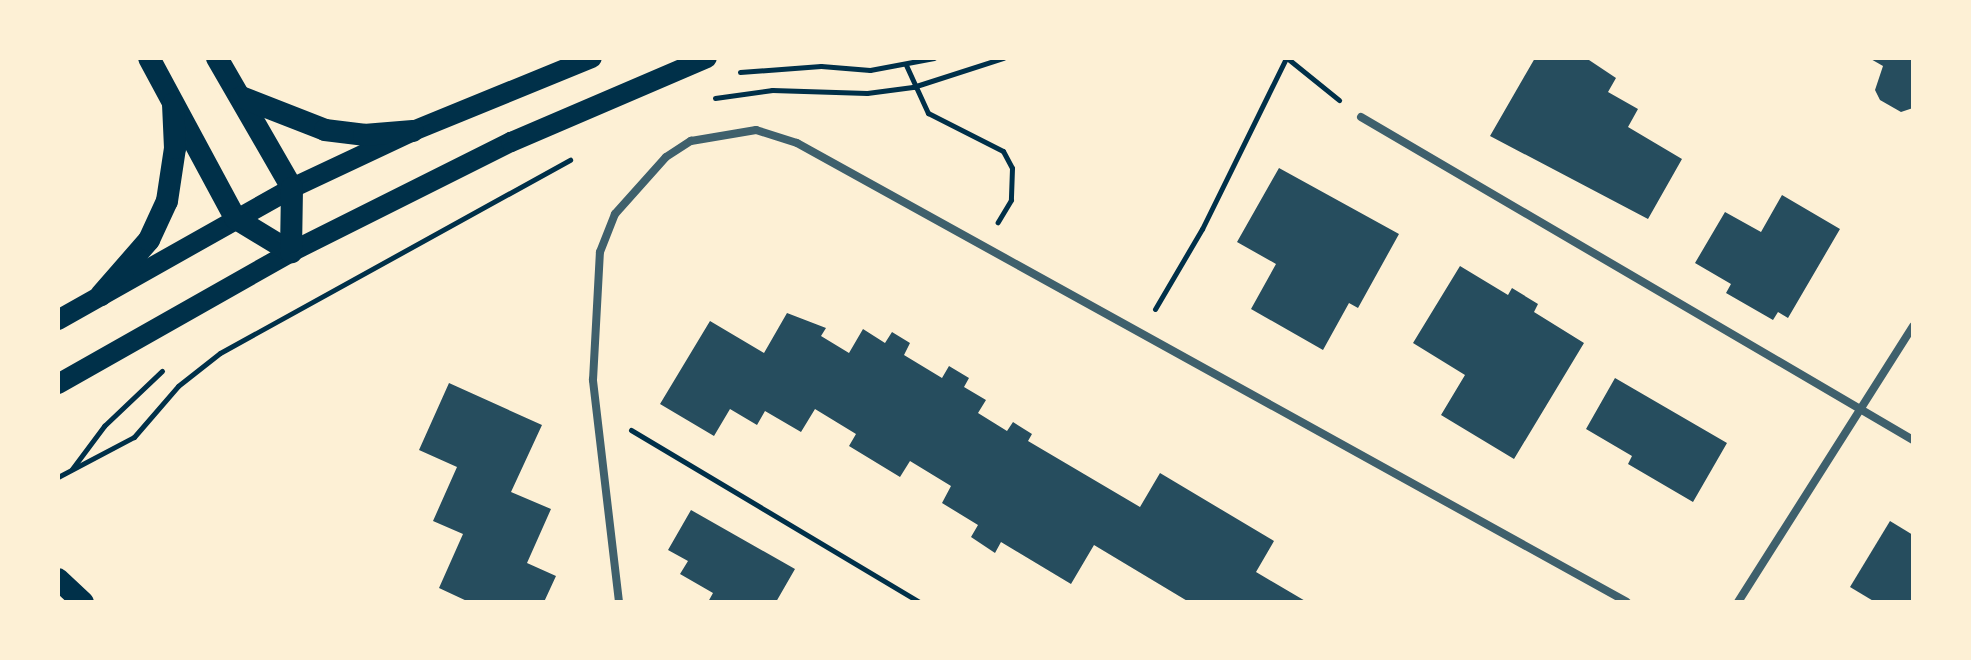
<!DOCTYPE html>
<html>
<head>
<meta charset="utf-8">
<style>
	body { margin:0 }
	#map { position:relative; width:1971px; height:660px; overflow:hidden; background:#fdf0d5; font-family:"Open Sans",sans-serif }
	div>[style] { position:absolute }
	.building>* { inset:0; background:#264d5e }
	.path>* { height:5px; margin:-2.5px; padding:0 2.5px; transform-origin:2.5px; border-radius:2.5px; background:#003049 }
	.minor>* { height:8px; margin:-4px; padding:0 4px; transform-origin:4px; border-radius:4px; background:#3f606c }
	.primary>* { height:20px; margin:-10px; padding:0 10px; transform-origin:10px; border-radius:10px; background:#003049 }
	.trunk>* { height:22px; margin:-11px; padding:0 11px; transform-origin:11px; border-radius:11px; background:#003049 }
	span { translate:-50% -50%; white-space:nowrap; text-align:center; line-height:1.15; -webkit-text-stroke:8px #fdf0d5; paint-order:stroke }
	.frame { position:absolute; inset:0; border:60px solid #fdf0d5; pointer-events:none }
</style>
</head>
<body>
<div id="map">
	<div class="building">
		<div style="clip-path:polygon(1535px 58px,1586px 58px,1616px 78px,1608px 92px,1638px 109px,1628px 127px,1682px 159px,1648px 219px,1490px 136px)"></div>
		<div style="clip-path:polygon(1869px 58px,1913px 58px,1913px 108px,1901px 112px,1880px 100px,1875px 90px,1883px 66px)"></div>
		<div style="clip-path:polygon(1279px 168px,1399px 234px,1358px 308px,1349px 303px,1323px 350px,1251px 309px,1276px 264px,1237px 242px)"></div>
		<div style="clip-path:polygon(1782px 195px,1840px 229px,1788px 318px,1778px 312px,1773px 320px,1726px 293px,1731px 284px,1695px 263px,1725px 212px,1761px 232px)"></div>
		<div style="clip-path:polygon(1460px 266px,1508px 295px,1512px 288px,1538px 304px,1534px 312px,1584px 343px,1514px 459px,1441px 415px,1465px 375px,1413px 343px)"></div>
		<div style="clip-path:polygon(787px 313px,826px 328px,821px 336px,849px 353px,863px 329px,885px 343px,892px 332px,910px 343px,904px 355px,942px 378px,949px 366px,969px 378px,964px 387px,986px 400px,978px 413px,1007px 431px,1013px 422px,1032px 434px,1028px 441px,1140px 507px,1160px 473px,1274px 541px,1256px 572px,1307px 602px,1189px 602px,1094px 545px,1071px 584px,1001px 542px,995px 553px,971px 537px,978px 525px,942px 503px,951px 486px,910px 461px,900px 477px,849px 446px,856px 434px,815px 409px,801px 432px,765px 411px,757px 425px,730px 409px,714px 436px,660px 404px,710px 321px,764px 353px)"></div>
		<div style="clip-path:polygon(1615px 378px,1727px 443px,1693px 502px,1628px 464px,1632px 456px,1586px 429px)"></div>
		<div style="clip-path:polygon(449px 383px,542px 425px,511px 492px,551px 509px,527px 563px,556px 576px,544px 602px,469px 602px,439px 588px,463px 534px,433px 521px,457px 467px,419px 450px)"></div>
		<div style="clip-path:polygon(691px 510px,795px 569px,776px 602px,708px 602px,713px 593px,680px 574px,688px 561px,668px 550px)"></div>
		<div style="clip-path:polygon(1890px 521px,1913px 535px,1913px 602px,1875px 602px,1850px 587px)"></div>
	</div>
	<div class="path">
		<div style="left:1287px;top:58px;width:67px;rotate:38.9deg"></div>
		<div style="left:906px;top:65px;width:53px;rotate:65.4deg"></div>
		<div style="left:928px;top:113px;width:84px;rotate:26.9deg"></div>
		<div style="left:1003px;top:151px;width:19px;rotate:62deg"></div>
		<div style="left:1012px;top:168px;width:32px;rotate:92deg"></div>
		<div style="left:1011px;top:200px;width:26px;rotate:121deg"></div>
		<div style="left:740px;top:72px;width:81px;rotate:-4.2deg"></div>
		<div style="left:821px;top:66px;width:49px;rotate:4.7deg"></div>
		<div style="left:870px;top:70px;width:65px;rotate:-10.6deg"></div>
		<div style="left:715px;top:98px;width:58px;rotate:-8deg"></div>
		<div style="left:772px;top:90px;width:95px;rotate:1.8deg"></div>
		<div style="left:867px;top:93px;width:46px;rotate:-7.4deg"></div>
		<div style="left:913px;top:87px;width:95px;rotate:-17.9deg"></div>
		<div style="left:1155px;top:309px;width:93px;rotate:-59.6deg"></div>
		<div style="left:1202px;top:229px;width:191px;rotate:-63.8deg"></div>
		<div style="left:631px;top:430px;width:335px;rotate:30.8deg"></div>
		<div style="left:72px;top:469px;width:54px;rotate:-53.3deg"></div>
		<div style="left:104px;top:426px;width:80px;rotate:-43.5deg"></div>
		<div style="left:58px;top:477px;width:86px;rotate:-27.8deg"></div>
		<div style="left:134px;top:437px;width:67px;rotate:-49.2deg"></div>
		<div style="left:178px;top:386px;width:53px;rotate:-38.2deg"></div>
		<div style="left:220px;top:353px;width:400px;rotate:-28.9deg"></div>
	</div>
	<div class="minor">
		<div style="left:1361px;top:117px;width:640px;rotate:30.33deg"></div>
		<div style="left:619px;top:602px;width:224px;rotate:-96.7deg"></div>
		<div style="left:593px;top:380px;width:128px;rotate:-86.9deg"></div>
		<div style="left:600px;top:252px;width:41px;rotate:-68.5deg"></div>
		<div style="left:615px;top:214px;width:76px;rotate:-48.2deg"></div>
		<div style="left:666px;top:157px;width:30px;rotate:-33deg"></div>
		<div style="left:691px;top:141px;width:66px;rotate:-9.6deg"></div>
		<div style="left:756px;top:130px;width:43px;rotate:17.6deg"></div>
		<div style="left:797px;top:143px;width:948px;rotate:28.94deg"></div>
		<div style="left:1738px;top:602px;width:327px;rotate:-57.6deg"></div>
	</div>
	<div class="primary">
		<div style="left:58px;top:320px;width:269px;rotate:-29.4deg"></div>
		<div style="left:292px;top:188px;width:134px;rotate:-25.2deg"></div>
		<div style="left:413px;top:131px;width:193px;rotate:-22.2deg"></div>
		<div style="left:58px;top:384px;width:268px;rotate:-29.5deg"></div>
		<div style="left:291px;top:252px;width:246px;rotate:-26.6deg"></div>
		<div style="left:511px;top:142px;width:213px;rotate:-23.2deg"></div>
	</div>
	<div class="trunk">
		<div style="left:149px;top:58px;width:182px;rotate:61.7deg"></div>
		<div style="left:235px;top:218px;width:66px;rotate:31.3deg"></div>
		<div style="left:217px;top:58px;width:150px;rotate:60deg"></div>
		<div style="left:292px;top:188px;width:64px;rotate:90.9deg"></div>
		<div style="left:241px;top:97px;width:90px;rotate:21.4deg"></div>
		<div style="left:325px;top:130px;width:39px;rotate:7deg"></div>
		<div style="left:364px;top:135px;width:49px;rotate:-4.7deg"></div>
		<div style="left:101px;top:295px;width:73px;rotate:-48.9deg"></div>
		<div style="left:149px;top:240px;width:43px;rotate:-65.2deg"></div>
		<div style="left:167px;top:201px;width:54px;rotate:-81.4deg"></div>
		<div style="left:175px;top:148px;width:44px;rotate:-92.6deg"></div>
		<div style="left:58px;top:579px;width:34px;rotate:43deg"></div>
	</div>
	<div class="frame"></div>
</div>
</body>
</html>
